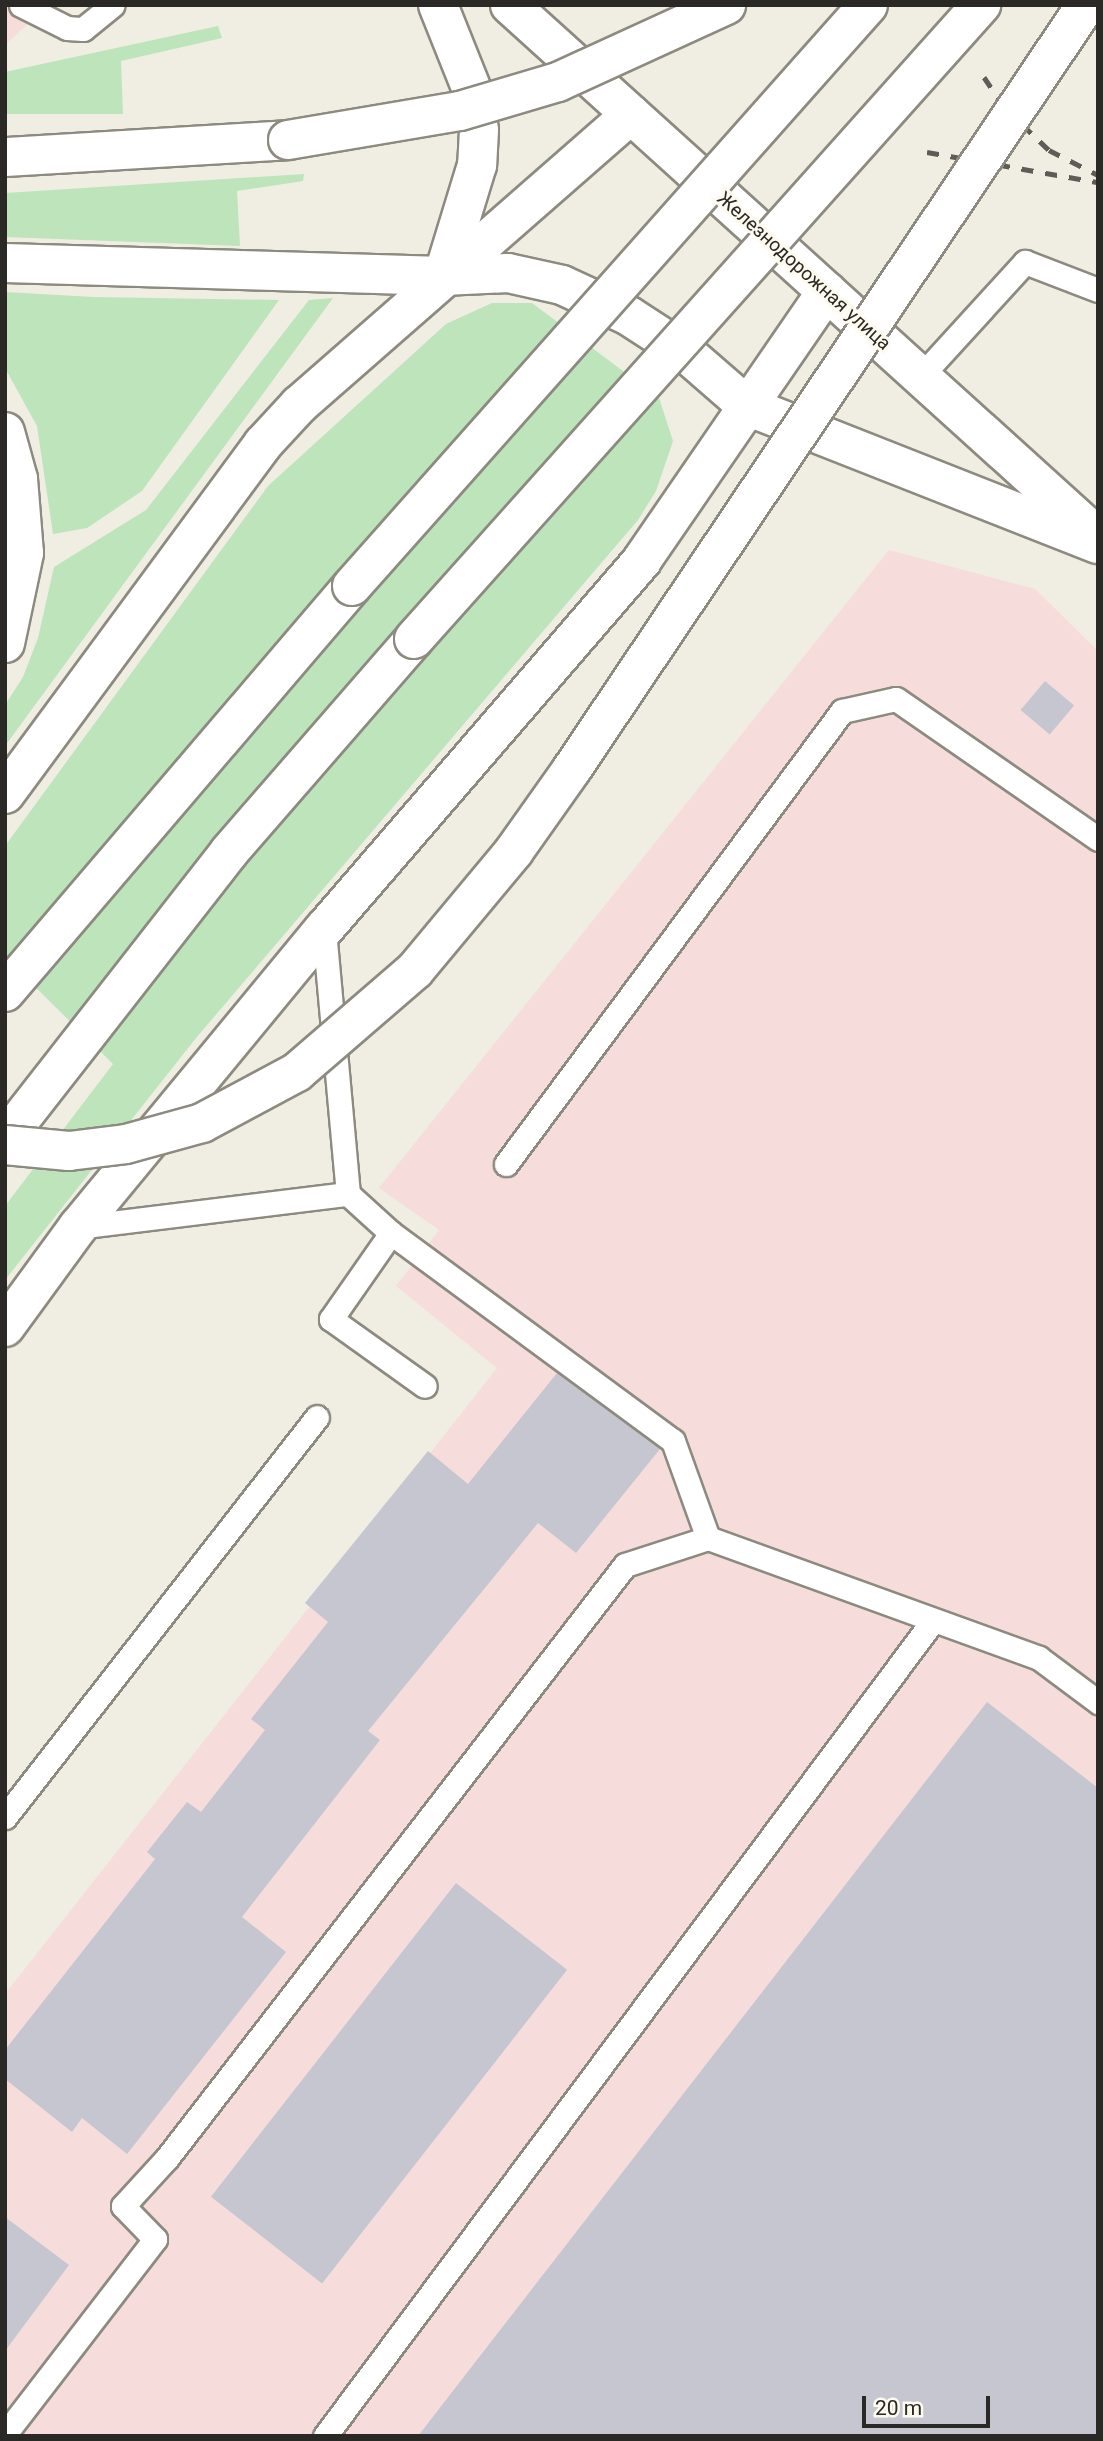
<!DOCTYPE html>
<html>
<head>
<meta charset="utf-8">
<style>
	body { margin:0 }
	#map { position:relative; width:1103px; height:2441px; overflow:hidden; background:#f0ede2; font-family:Roboto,sans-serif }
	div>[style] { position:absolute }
	.industrial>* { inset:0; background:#f6dcda }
	.green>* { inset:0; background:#bde4bb }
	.building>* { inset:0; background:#c6c6d0; transform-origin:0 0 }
	.roads { filter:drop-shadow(2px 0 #8d8a80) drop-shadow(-2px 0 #8d8a80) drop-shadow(0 2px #8d8a80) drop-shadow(0 -2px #8d8a80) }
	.service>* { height:23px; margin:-11.5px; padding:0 11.5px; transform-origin:11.5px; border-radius:11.5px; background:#fff }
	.secondary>* { height:38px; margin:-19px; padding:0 19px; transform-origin:19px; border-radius:19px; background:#fff }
	.primary>* { height:38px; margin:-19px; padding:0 19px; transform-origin:19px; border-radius:19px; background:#fff }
	.rail>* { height:5px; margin-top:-2.5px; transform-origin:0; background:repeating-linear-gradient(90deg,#5d5c56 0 12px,transparent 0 24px) }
	.bridges { filter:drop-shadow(2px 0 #8d8a80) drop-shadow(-2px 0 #8d8a80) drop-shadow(0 2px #8d8a80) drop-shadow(0 -2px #8d8a80) }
	.primary-bridge>* { height:38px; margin:-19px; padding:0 19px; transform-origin:19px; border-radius:19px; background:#fff }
	span { translate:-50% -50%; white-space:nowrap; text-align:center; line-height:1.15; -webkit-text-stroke:6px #fdfaef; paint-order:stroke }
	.street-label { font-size:19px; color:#2a2925 }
	.frame { position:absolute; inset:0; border:7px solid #2a2925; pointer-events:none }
	.scale { position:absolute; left:862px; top:2396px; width:128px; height:32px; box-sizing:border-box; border:4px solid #2a2925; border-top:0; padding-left:9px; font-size:21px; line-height:24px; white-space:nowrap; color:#2a2925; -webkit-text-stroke:5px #fdfaef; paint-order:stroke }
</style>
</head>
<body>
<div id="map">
	<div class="industrial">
		<div style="clip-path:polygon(5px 5px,48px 5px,5px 45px)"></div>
		<div style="clip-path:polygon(889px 550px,1035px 589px,1098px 651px,1098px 2436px,5px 2436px,5px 1994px,497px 1368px,396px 1286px,439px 1230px,379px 1188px)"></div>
	</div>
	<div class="green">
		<div style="clip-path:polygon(218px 26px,222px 38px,121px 61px,123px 114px,5px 114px,5px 72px)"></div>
		<div style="clip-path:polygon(304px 174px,303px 181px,237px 191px,240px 246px,5px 237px,5px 193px)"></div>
		<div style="clip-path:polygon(5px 292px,93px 297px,279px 300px,142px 491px,87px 528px,53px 534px,37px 426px,5px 368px)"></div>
		<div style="clip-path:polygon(333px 298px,5px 746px,5px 705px,23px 677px,38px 638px,54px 567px,146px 510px,309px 300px)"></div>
		<div style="clip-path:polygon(492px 303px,532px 303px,659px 398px,673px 441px,656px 491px,638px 520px,196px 1038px,5px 1280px,5px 1206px,113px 1064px,5px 957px,5px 846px,268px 486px,446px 324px)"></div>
	</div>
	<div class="building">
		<div style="left:1045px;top:681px;width:38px;height:38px;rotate:40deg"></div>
		<div style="clip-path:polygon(557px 1373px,660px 1449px,576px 1553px,538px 1523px,368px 1731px,380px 1740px,242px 1917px,286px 1952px,127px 2154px,82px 2118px,72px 2132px,5px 2079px,5px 2050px,155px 1859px,147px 1852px,187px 1802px,201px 1812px,265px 1730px,251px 1719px,328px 1622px,305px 1603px,428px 1451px,468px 1484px)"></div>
		<div style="clip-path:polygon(987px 1702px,1098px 1788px,1098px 2436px,418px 2436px)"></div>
		<div style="left:456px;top:1883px;width:141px;height:398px;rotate:38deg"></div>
		<div style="clip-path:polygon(5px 2217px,69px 2265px,5px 2351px)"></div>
	</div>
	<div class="roads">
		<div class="service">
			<div style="left:21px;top:5px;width:51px;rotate:26.6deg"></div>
			<div style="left:67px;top:28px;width:16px;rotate:4deg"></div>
			<div style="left:83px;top:29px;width:38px;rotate:-39deg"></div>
			<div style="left:920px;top:377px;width:156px;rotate:-47.6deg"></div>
			<div style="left:1025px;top:262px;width:78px;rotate:21deg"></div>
			<div style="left:506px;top:1164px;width:564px;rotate:-53.43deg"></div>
			<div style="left:842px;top:711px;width:55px;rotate:-12.5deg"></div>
			<div style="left:896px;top:699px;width:246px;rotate:34.7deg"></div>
			<div style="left:348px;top:1194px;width:58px;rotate:42.2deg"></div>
			<div style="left:391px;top:1233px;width:105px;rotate:124.9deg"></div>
			<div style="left:331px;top:1319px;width:115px;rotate:35.5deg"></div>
			<div style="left:78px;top:1227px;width:272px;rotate:-7deg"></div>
			<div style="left:348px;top:1194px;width:266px;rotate:-95.2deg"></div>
			<div style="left:391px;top:1233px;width:350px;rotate:36.4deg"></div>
			<div style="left:673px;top:1441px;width:103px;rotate:70.2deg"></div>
			<div style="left:5px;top:1817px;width:507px;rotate:-52.05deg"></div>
			<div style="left:5px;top:2434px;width:246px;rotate:-52.4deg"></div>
			<div style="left:155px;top:2239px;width:46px;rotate:-134.1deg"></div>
			<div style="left:123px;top:2206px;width:65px;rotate:-47.5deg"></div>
			<div style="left:167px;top:2158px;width:749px;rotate:-52.32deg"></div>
			<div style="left:625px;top:1565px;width:87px;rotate:-18deg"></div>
			<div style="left:708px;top:1538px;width:352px;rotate:19.9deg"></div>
			<div style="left:1039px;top:1658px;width:74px;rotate:36.7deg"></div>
			<div style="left:325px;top:2436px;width:1015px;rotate:-53.29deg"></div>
		</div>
		<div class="secondary">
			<div style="left:510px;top:5px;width:793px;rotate:42.14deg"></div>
		</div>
		<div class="primary">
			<div style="left:438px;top:5px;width:97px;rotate:68.2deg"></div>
			<div style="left:474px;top:95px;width:35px;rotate:82deg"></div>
			<div style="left:479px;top:130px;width:35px;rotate:93deg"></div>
			<div style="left:477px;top:165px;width:116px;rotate:107deg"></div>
			<div style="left:5px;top:157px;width:284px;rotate:-3.4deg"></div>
			<div style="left:5px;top:263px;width:438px;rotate:1.7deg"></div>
			<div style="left:443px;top:276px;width:65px;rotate:-2.6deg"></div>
			<div style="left:508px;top:273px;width:55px;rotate:12.5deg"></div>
			<div style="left:562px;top:285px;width:74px;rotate:24.8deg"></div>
			<div style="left:629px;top:316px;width:68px;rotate:33deg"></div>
			<div style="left:686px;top:353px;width:81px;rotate:41deg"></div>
			<div style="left:747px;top:406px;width:377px;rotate:21.5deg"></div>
			<div style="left:5px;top:432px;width:49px;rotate:74.5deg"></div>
			<div style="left:18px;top:479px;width:74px;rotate:85.4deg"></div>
			<div style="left:24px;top:553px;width:92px;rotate:101.9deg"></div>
			<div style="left:5px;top:794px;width:435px;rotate:-53.6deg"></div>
			<div style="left:263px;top:444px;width:53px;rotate:-47.3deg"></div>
			<div style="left:299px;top:405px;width:441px;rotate:-41.2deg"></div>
			<div style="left:5px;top:992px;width:534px;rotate:-49.48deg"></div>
			<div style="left:5px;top:1139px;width:364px;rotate:-52deg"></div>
			<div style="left:229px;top:852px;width:282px;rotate:-49deg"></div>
			<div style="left:5px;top:1327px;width:124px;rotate:-53.9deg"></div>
			<div style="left:78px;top:1227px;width:386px;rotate:-50.5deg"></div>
			<div style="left:324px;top:929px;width:487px;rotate:-49.2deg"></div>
			<div style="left:642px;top:560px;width:326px;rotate:-55.5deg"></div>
		</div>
	</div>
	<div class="rail">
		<div style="left:984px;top:77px;width:37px;rotate:56deg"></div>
		<div style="left:1005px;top:108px;width:61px;rotate:43.7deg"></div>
		<div style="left:1049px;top:150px;width:55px;rotate:27deg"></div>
		<div style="left:927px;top:152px;width:174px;rotate:10deg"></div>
	</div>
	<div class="bridges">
		<div class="primary-bridge">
			<div style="left:288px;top:140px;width:174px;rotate:-9.6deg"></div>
			<div style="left:460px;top:111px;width:102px;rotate:-16.5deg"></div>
			<div style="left:558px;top:82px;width:185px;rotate:-24.6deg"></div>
			<div style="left:352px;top:586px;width:777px;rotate:-48.39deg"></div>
			<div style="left:414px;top:639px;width:851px;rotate:-48.19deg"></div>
			<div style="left:5px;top:1145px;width:64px;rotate:5.4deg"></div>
			<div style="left:69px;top:1151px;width:57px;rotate:-7deg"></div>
			<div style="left:126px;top:1144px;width:79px;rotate:-15.4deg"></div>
			<div style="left:202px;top:1123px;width:108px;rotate:-28.2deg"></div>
			<div style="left:297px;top:1072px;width:156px;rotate:-40.8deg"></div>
			<div style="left:415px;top:970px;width:155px;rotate:-50.2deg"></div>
			<div style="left:514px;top:851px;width:100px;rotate:-54.7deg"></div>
			<div style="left:572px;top:769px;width:921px;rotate:-56.07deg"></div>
		</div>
	</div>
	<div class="street-label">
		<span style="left:804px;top:271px;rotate:42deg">Железнодорожная улица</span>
	</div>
	<div class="frame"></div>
	<div class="scale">20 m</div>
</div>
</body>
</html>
